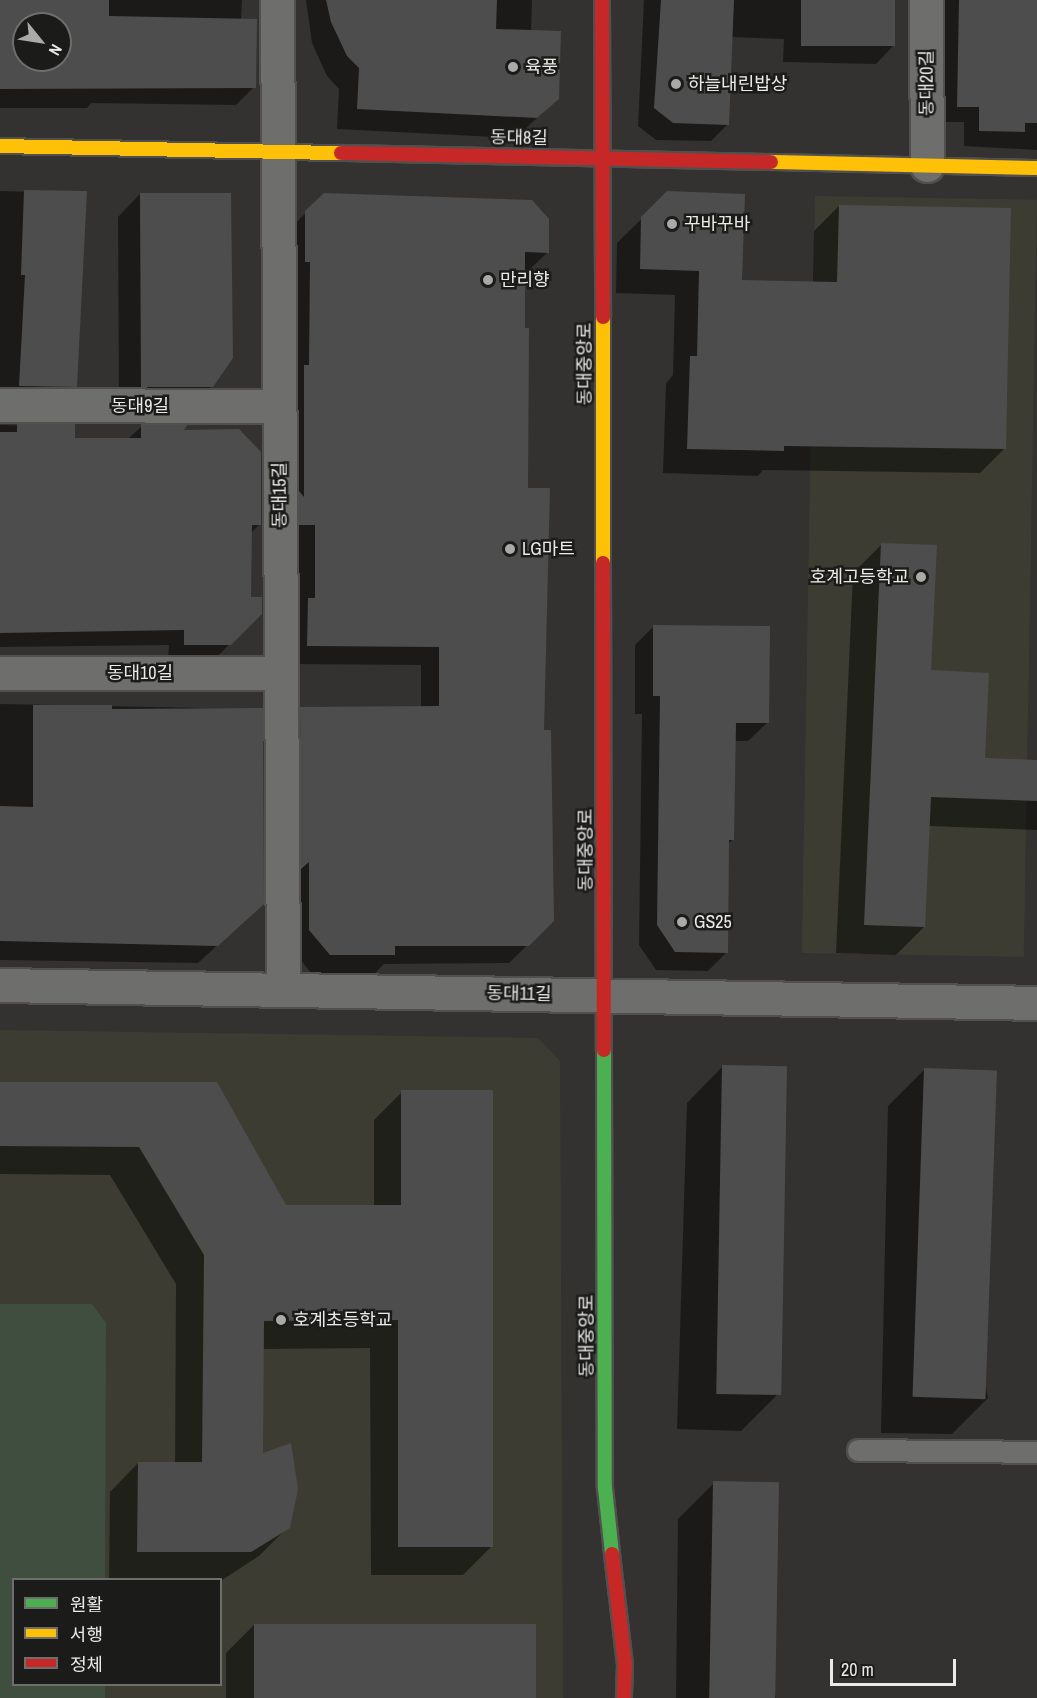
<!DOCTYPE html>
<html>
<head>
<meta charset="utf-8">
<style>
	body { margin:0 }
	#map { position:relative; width:1037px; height:1698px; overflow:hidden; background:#333230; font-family:"Archivo Narrow","Noto Sans KR",sans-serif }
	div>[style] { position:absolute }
	.built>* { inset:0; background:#3d3c33; transform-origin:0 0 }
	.green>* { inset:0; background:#404e3f }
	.shadow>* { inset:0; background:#0007 }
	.building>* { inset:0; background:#4e4d4d; transform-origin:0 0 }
	.roads { filter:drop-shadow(2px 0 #51504e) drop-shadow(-2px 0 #51504e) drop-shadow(0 2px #51504e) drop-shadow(0 -2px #51504e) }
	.lane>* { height:21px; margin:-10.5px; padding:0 10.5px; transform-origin:10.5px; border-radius:10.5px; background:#6e6e6c }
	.street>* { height:33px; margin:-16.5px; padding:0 16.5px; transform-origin:16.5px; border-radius:16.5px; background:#6e6e6c }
	.fast>* { height:14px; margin:-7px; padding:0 7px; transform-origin:7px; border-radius:7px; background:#4caf50 }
	.slow>* { height:14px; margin:-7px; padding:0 7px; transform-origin:7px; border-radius:7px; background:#ffc107 }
	.jam>* { height:14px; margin:-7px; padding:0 7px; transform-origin:7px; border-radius:7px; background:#c62828 }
	.dots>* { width:16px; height:16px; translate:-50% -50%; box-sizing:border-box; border:3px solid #1b1b19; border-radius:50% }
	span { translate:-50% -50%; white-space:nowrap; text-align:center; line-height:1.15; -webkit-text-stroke:5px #1b1b19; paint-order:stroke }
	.poi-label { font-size:18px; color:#ebeae8 }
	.left { translate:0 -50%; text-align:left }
	.right { translate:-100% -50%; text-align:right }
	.street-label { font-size:18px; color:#ebeae8 }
	.legend { position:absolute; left:12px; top:1578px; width:210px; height:108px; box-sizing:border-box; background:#1b1b19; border:2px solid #6e6e6c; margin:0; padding:8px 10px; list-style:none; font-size:18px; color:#ebeae8 }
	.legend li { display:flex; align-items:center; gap:12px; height:30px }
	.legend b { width:30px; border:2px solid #6e6e6c }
	.north { position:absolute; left:12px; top:12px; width:60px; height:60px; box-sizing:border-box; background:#1b1b19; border:2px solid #6e6e6c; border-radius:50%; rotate:120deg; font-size:16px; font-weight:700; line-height:24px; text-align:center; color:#ebeae8 }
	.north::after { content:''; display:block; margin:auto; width:21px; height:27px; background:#abaaa8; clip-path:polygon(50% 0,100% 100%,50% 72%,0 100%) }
	.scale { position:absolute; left:830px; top:1659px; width:126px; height:27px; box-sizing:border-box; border:3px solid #ebeae8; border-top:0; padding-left:8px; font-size:18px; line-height:21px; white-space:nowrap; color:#ebeae8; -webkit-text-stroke:4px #1b1b19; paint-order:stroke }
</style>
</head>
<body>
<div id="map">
	<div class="built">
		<div style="left:815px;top:196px;width:222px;height:757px;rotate:1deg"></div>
		<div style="clip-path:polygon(evenodd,0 1030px,538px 1038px,560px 1061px,563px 1698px,0 1698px,0 1030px,14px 1580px,220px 1580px,220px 1684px,14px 1684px,14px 1580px)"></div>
	</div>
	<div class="green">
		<div style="clip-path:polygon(0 1304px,92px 1304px,106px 1323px,105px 1579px,14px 1580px,14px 1684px,105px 1685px,105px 1698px,0 1698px)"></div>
	</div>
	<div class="shadow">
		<div style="clip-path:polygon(evenodd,0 0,242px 0,241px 20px,254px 87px,236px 105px,91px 103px,87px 108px,0 108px,0 0,24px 24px,60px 24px,60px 60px,24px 60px,24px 24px)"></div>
		<div style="clip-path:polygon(306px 0,532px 0,531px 31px,558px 99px,515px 138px,337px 129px,339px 89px,327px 76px,312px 43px)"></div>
		<div style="clip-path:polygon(644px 0,893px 0,893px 46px,876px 64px,783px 62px,784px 39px,731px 37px,728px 124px,711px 141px,656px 140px,638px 126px)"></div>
		<div style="clip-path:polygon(943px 0,1037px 0,1037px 150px,964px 146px,964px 122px,942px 122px)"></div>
		<div style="clip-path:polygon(0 191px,86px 193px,76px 386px,56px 406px,0 406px)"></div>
		<div style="clip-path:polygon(668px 193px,740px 281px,813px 283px,814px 231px,839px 206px,1004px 449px,980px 473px,763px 470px,758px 476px,663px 473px,666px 383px,673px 375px,675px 295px,616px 293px,617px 243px)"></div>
		<div style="clip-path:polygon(140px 194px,212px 386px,189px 409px,119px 409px,118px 217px)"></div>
		<div style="clip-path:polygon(324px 194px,548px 252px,529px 270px,524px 270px,526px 490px,553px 920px,509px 963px,384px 964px,375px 973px,311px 973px,291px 948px,282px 727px,301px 709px,421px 708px,421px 665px,290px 664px,290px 618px,298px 610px,298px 543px,281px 543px,288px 231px)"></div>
		<div style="clip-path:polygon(0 425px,74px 426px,73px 440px,128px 439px,142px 426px,181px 432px,260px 524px,251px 533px,249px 598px,260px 613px,214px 660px,168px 660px,169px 645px,0 647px)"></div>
		<div style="clip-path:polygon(881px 545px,930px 672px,983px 759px,1037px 761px,1037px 830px,928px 826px,924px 927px,896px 955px,836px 953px,853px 573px)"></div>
		<div style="clip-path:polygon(654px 626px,767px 723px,748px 741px,734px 741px,733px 839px,727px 845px,727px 952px,708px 971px,656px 970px,639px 945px,642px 714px,635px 714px,635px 645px)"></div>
		<div style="clip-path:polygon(0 704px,261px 709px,244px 921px,198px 963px,0 960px)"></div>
		<div style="clip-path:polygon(723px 1066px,777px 1395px,741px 1431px,677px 1429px,687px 1103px)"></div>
		<div style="clip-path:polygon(924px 1070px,988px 1398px,952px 1434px,881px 1433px,888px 1106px)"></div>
		<div style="clip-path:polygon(0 1083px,285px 1206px,374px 1206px,374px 1120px,402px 1092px,491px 1547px,463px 1575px,371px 1575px,370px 1348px,262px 1349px,262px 1455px,288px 1527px,259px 1556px,222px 1580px,109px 1580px,110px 1492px,138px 1463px,175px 1464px,176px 1284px,110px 1175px,0 1174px)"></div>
		<div style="clip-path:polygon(714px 1483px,776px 1698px,676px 1698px,678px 1519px)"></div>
		<div style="clip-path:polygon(254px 1625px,534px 1698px,226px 1698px,226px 1653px)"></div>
	</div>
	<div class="building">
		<div style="clip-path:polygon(evenodd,0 0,109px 0,109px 16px,257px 19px,256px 88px,0 89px,0 0,24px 24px,60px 24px,60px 60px,24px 60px,24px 24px)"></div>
		<div style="clip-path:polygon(326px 0,497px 0,496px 29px,561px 31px,559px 99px,537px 118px,357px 109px,359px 68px,347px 56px,331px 22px)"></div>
		<div style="clip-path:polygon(661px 0,734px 0,729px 125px,673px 123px,654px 108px)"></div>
		<div style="left:801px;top:0;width:94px;height:46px"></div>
		<div style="clip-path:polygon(959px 0,1037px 0,1037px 123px,1025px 123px,1025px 132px,979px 131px,979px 107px,957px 107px)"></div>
		<div style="clip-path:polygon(24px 190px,87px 191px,77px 387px,19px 386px,25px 275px,21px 275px)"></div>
		<div style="clip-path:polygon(667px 191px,745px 194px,742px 280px,837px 282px,839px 205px,1011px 208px,1006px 449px,784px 446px,784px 451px,687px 449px,690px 356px,697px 356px,699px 271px,640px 269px,641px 217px)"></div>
		<div style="clip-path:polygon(140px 193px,231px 193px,233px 358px,213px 387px,141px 387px)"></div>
		<div style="clip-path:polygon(324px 193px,532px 200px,549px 219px,549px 253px,525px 252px,525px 328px,529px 328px,528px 488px,550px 488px,544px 730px,551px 730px,554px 921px,529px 946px,395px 946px,395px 955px,330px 955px,309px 930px,309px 862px,301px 869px,300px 707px,439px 706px,439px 647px,307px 646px,308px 598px,315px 598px,315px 525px,299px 525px,299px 491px,304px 497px,304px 365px,309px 365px,310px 262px,305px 262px,305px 211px)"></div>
		<div style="clip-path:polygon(17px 424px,75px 424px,75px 438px,141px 438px,141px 424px,188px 424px,184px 430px,239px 429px,261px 452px,261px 525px,252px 525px,251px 597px,262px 597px,262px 614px,231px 645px,184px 645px,184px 630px,0 633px,0 432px,17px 432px)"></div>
		<div style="clip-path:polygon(881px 543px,937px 545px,931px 670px,989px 673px,985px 758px,1037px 760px,1037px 801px,931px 797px,925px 927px,864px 925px)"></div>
		<div style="clip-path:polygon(653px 625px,770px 626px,769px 723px,736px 723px,734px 840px,729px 840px,728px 953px,675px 952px,657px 925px,660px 696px,653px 696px)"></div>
		<div style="clip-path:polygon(33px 705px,112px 705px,112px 709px,263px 708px,264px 904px,218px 946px,0 941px,0 806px,33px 807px)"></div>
		<div style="left:722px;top:1065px;width:65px;height:329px;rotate:1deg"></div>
		<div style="left:924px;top:1068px;width:73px;height:329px;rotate:2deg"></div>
		<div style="clip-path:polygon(0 1082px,217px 1082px,286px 1205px,401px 1205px,401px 1090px,493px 1090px,493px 1547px,398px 1547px,398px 1320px,264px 1321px,263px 1453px,291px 1443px,298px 1489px,290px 1528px,251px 1552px,137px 1552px,138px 1462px,202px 1462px,204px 1255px,139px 1147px,0 1146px)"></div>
		<div style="left:713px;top:1481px;width:66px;height:217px;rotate:1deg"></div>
		<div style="left:254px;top:1624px;width:282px;height:74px"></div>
	</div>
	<div class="roads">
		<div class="lane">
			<div style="left:858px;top:1450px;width:179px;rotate:0.6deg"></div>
		</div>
		<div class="street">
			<div style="left:277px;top:0;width:990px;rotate:89.65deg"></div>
			<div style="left:926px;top:0;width:165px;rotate:89.7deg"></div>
			<div style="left:0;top:405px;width:279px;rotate:0.2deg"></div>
			<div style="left:0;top:673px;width:281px"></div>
			<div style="left:0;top:985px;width:1037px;rotate:0.99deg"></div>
		</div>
		<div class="fast">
			<div style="left:604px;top:1050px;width:438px;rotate:89.9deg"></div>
			<div style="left:605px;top:1488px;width:66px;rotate:83.9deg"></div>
		</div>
		<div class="slow">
			<div style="left:0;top:146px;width:341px;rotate:1.2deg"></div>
			<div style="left:771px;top:162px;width:266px;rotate:1.3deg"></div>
			<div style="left:603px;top:317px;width:246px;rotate:90deg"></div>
		</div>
		<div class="jam">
			<div style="left:602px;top:0;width:317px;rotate:89.8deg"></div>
			<div style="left:341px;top:153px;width:430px;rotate:1.2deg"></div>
			<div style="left:603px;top:563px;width:487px;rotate:89.9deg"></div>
			<div style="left:612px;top:1554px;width:112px;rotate:83.3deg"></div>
			<div style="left:625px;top:1665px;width:33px;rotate:92deg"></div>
		</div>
	</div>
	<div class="dots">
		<div style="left:513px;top:67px;background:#abaaa8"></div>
		<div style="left:676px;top:84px;background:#abaaa8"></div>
		<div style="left:672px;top:224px;background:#abaaa8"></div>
		<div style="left:488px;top:280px;background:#abaaa8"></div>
		<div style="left:510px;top:549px;background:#abaaa8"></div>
		<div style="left:921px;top:577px;background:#abaaa8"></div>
		<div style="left:682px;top:922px;background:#abaaa8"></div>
		<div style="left:281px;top:1320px;background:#abaaa8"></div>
	</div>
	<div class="poi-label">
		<span class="left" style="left:525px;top:67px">육풍</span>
		<span class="left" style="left:688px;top:84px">하늘내린밥상</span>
		<span class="left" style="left:684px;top:224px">꾸바꾸바</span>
		<span class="left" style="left:500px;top:280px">만리향</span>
		<span class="left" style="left:522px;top:549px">LG마트</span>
		<span class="right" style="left:909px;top:577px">호계고등학교</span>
		<span class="left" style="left:694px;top:922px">GS25</span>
		<span class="left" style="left:293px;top:1320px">호계초등학교</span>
	</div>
	<div class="street-label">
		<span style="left:927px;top:83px;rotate:-90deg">동대20길</span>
		<span style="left:519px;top:138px;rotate:1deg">동대8길</span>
		<span style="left:585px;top:364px;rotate:-90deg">동대중앙로</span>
		<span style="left:140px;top:406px">동대9길</span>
		<span style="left:280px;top:495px;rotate:-90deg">동대15길</span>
		<span style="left:140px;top:673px">동대10길</span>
		<span style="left:586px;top:850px;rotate:-90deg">동대중앙로</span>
		<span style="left:519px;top:994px;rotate:1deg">동대11길</span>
		<span style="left:587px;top:1336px;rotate:-90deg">동대중앙로</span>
	</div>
	<ul class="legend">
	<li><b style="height:8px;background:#4caf50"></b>원활</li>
	<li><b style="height:8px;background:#ffc107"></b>서행</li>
	<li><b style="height:8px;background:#c62828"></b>정체</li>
	</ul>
	<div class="north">N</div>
	<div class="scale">20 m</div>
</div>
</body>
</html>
